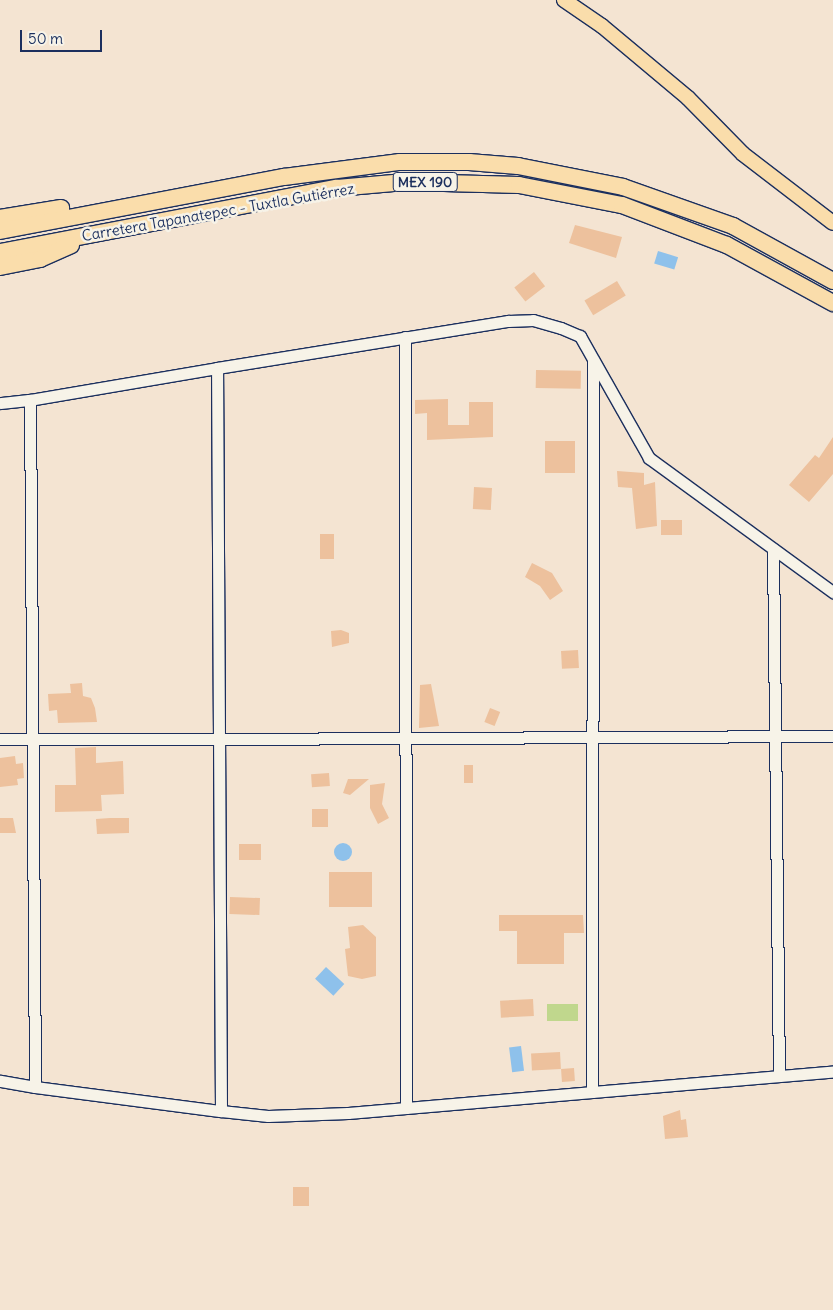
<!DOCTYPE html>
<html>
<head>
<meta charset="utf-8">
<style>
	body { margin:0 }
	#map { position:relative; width:833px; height:1310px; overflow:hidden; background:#f4e4d2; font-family:Delius,sans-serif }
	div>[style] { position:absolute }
	.green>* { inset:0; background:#c0d78d; transform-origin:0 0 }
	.water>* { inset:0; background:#8ec1eb; transform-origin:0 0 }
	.round { border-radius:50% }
	.building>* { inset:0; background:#edc19d; transform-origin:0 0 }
	.roads { filter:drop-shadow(1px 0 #1b2f5e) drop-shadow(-1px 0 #1b2f5e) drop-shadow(0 1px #1b2f5e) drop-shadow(0 -1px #1b2f5e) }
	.minor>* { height:11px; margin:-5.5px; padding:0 5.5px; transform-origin:5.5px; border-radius:5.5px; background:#f7f3e8 }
	.major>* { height:14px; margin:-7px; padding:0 7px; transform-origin:7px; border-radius:7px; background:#faddab }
	.highway>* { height:16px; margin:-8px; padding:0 8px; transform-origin:8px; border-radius:8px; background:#faddab }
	span { translate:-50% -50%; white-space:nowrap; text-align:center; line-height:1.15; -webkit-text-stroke:5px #f7f3e8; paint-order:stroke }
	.shield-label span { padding:1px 4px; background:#f7f3e8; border:1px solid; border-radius:4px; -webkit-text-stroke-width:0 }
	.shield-label { font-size:14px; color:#1b2f5e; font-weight:700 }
	.street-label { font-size:15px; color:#1b2f5e }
	.scale { position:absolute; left:20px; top:30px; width:82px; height:22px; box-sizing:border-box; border:2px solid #1b2f5e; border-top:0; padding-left:6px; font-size:15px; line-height:18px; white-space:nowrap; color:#1b2f5e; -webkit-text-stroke:4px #f7f3e8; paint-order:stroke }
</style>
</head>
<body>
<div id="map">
	<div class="green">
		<div style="left:578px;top:1004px;width:17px;height:31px;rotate:90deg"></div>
	</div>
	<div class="water">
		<div style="left:658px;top:251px;width:21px;height:13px;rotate:17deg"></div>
		<div class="round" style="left:334px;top:843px;width:18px;height:18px"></div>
		<div style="left:326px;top:967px;width:25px;height:16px;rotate:43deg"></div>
		<div style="left:521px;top:1046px;width:25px;height:12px;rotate:83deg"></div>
	</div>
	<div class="building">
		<div style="clip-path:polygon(575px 225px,622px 237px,616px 258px,569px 243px)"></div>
		<div style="left:534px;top:272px;width:18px;height:25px;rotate:52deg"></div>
		<div style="left:617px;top:281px;width:17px;height:38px;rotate:59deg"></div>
		<div style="left:536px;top:370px;width:45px;height:18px;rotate:1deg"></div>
		<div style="clip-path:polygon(448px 399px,448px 425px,469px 425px,469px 402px,493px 402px,493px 437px,427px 440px,427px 413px,415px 414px,415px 400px)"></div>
		<div style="clip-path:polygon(833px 437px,833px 474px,809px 502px,789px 485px,815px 455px,819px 458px)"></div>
		<div style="left:545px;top:441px;width:30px;height:32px"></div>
		<div style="clip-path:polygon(617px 471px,644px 473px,644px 485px,655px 482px,657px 526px,636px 529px,632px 488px,618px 487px)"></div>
		<div style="left:474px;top:487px;width:18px;height:22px;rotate:3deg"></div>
		<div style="left:661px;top:520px;width:21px;height:15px"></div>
		<div style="left:320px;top:534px;width:14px;height:25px"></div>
		<div style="clip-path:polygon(532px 563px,552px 573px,563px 591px,550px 600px,540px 586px,525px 577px)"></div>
		<div style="clip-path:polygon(341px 630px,349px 633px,349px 643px,332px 647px,331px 631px)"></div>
		<div style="left:578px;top:650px;width:18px;height:17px;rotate:87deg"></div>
		<div style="clip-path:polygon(82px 683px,83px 696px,91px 698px,95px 708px,97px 722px,58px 723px,57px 710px,49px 711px,48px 694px,71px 693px,70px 684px)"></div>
		<div style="clip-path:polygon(431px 684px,439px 726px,419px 728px,420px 685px)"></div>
		<div style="left:490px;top:708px;width:11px;height:15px;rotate:22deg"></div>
		<div style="clip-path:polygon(96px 747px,96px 763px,123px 761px,124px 794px,101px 795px,102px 811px,55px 812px,55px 785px,76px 785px,75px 748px)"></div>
		<div style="clip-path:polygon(15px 756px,16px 764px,23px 763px,24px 778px,17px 779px,18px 785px,0 787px,0 758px)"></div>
		<div style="left:464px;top:765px;width:9px;height:18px"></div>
		<div style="left:329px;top:773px;width:13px;height:18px;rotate:86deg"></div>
		<div style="clip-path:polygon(348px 779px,369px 779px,350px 795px,343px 793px)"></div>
		<div style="clip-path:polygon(385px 783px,382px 804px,389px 818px,378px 824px,370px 808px,370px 785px)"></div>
		<div style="left:328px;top:809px;width:18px;height:16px;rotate:90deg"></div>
		<div style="clip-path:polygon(0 818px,13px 818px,16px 833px,0 833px)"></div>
		<div style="clip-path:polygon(110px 818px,129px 818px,129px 833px,97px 834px,96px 819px)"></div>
		<div style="left:239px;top:844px;width:22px;height:16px"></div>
		<div style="left:372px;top:872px;width:35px;height:43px;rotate:90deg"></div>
		<div style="left:230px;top:897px;width:30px;height:17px;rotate:2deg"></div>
		<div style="clip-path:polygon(499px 915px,583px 915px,584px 933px,564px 933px,564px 964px,517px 964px,517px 931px,499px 931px)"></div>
		<div style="clip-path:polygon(363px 925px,376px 937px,376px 976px,362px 979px,348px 976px,345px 949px,350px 948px,348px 927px)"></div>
		<div style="left:533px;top:999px;width:17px;height:33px;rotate:87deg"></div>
		<div style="left:560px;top:1052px;width:17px;height:29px;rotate:87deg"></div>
		<div style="left:574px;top:1068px;width:13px;height:13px;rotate:86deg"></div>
		<div style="clip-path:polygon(680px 1110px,681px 1120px,686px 1119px,688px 1137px,665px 1139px,663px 1116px)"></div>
		<div style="left:293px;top:1187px;width:16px;height:19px"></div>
	</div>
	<div class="roads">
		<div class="minor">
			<div style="left:405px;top:337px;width:771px;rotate:89.93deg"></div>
			<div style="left:217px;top:368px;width:295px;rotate:-9.2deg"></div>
			<div style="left:508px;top:321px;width:25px;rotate:-2deg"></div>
			<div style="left:533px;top:320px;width:29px;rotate:16deg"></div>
			<div style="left:561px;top:328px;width:21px;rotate:23deg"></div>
			<div style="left:580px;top:336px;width:140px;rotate:60.5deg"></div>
			<div style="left:649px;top:458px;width:228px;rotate:36.1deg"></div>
			<div style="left:0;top:403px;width:30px;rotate:-6deg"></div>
			<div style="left:30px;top:400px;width:687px;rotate:89.58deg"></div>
			<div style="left:35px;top:1087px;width:36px;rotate:-170deg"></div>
			<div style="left:773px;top:549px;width:527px;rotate:89.35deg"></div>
			<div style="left:0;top:739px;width:219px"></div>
			<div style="left:219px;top:739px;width:371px;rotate:-90.3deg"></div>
			<div style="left:217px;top:368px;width:190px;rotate:170.3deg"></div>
			<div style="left:35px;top:1087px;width:188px;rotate:7.4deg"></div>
			<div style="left:221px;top:1111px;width:372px;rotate:-90.3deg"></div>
			<div style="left:219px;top:739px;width:614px;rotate:-0.28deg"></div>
			<div style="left:592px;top:1092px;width:731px;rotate:-89.92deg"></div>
			<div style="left:221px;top:1111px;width:47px;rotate:6.1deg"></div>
			<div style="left:268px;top:1116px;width:80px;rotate:-2.1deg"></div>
			<div style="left:348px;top:1113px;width:487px;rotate:-4.9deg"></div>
		</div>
		<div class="major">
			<div style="left:564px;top:0;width:46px;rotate:34.4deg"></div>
			<div style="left:602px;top:26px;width:112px;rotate:39.9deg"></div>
			<div style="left:688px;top:98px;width:78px;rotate:45.5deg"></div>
			<div style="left:743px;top:154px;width:113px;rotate:37.5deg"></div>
		</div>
		<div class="highway">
			<div style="left:0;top:218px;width:62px;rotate:-9.3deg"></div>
			<div style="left:0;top:231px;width:289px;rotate:-10.8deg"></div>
			<div style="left:284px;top:177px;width:117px;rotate:-7.4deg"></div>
			<div style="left:400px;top:162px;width:69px"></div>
			<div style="left:469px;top:162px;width:49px;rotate:4.7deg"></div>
			<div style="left:518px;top:166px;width:107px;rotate:11.3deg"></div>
			<div style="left:623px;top:187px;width:117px;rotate:19.5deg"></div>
			<div style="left:733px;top:226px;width:114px;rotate:28.8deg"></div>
			<div style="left:0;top:252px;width:343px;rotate:-10.8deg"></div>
			<div style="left:337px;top:188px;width:68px;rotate:-5deg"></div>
			<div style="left:405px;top:182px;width:114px;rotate:1.5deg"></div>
			<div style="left:519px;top:185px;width:105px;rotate:11deg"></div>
			<div style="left:622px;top:205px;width:112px;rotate:20.9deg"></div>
			<div style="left:727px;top:245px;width:121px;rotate:28.7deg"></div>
			<div style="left:0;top:267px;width:41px;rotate:-11.3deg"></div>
			<div style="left:40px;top:259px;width:34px;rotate:-24deg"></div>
		</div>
	</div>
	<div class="shield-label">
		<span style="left:425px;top:182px">MEX 190</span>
	</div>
	<div class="street-label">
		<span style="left:218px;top:212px;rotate:-10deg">Carretera Tapanatepec - Tuxtla Gutiérrez</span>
	</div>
	<div class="scale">50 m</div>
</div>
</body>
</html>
